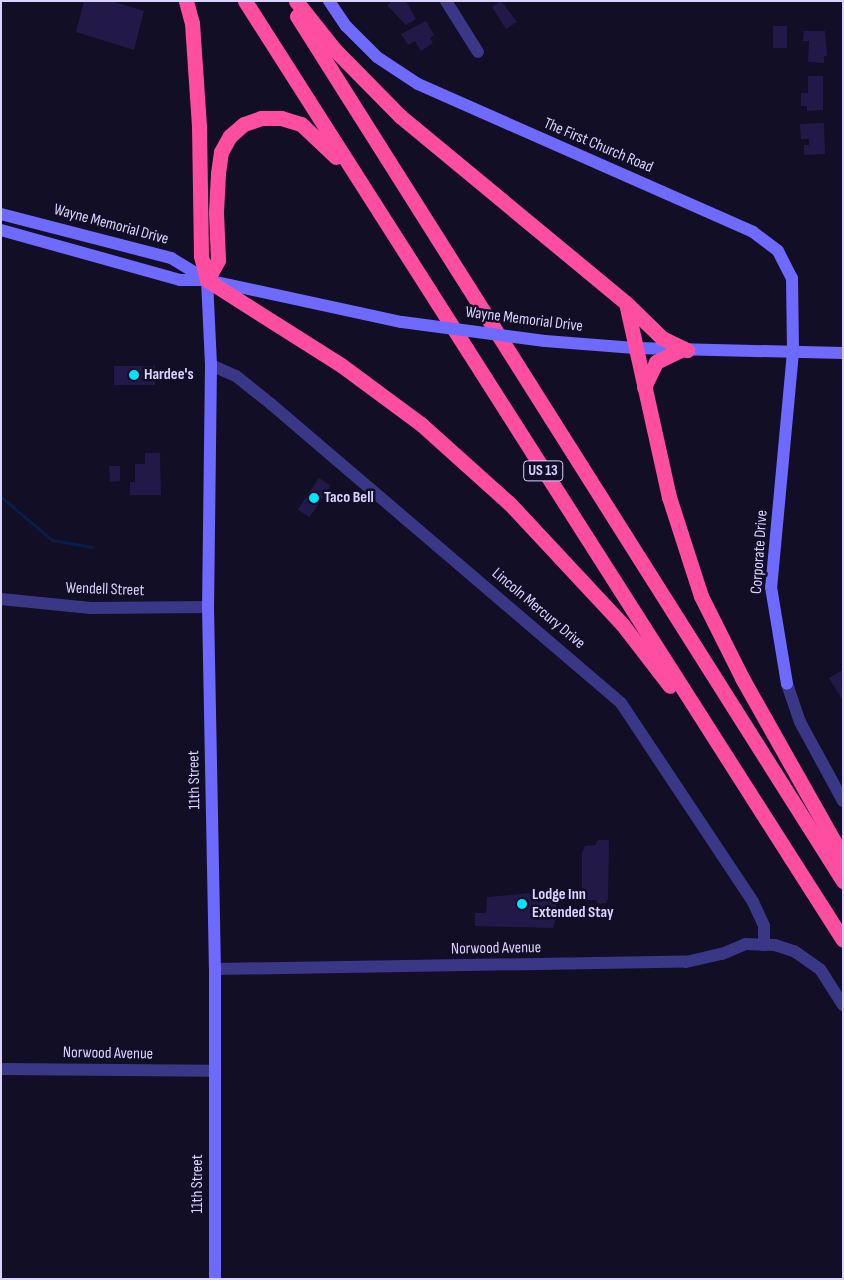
<!DOCTYPE html>
<html>
<head>
<meta charset="utf-8">
<style>
	body { margin:0 }
	#map { position:relative; width:844px; height:1280px; overflow:hidden; background:#120e26; font-family:"Sofia Sans Condensed",sans-serif }
	div>[style] { position:absolute }
	.stream>* { height:3px; margin:-1.5px; padding:0 1.5px; transform-origin:1.5px; border-radius:1.5px; background:#081e46 }
	.building>* { inset:0; background:#231948; transform-origin:0 0 }
	.street>* { height:12px; margin:-6px; padding:0 6px; transform-origin:6px; border-radius:6px; background:#3a3787 }
	.secondary>* { height:12px; margin:-6px; padding:0 6px; transform-origin:6px; border-radius:6px; background:#6f6aff }
	.highway>* { height:15px; margin:-7.5px; padding:0 7.5px; transform-origin:7.5px; border-radius:7.5px; background:#ff4ea2 }
	.secondary-bridge>* { height:12px; margin:-6px; padding:0 6px; transform-origin:6px; border-radius:6px; background:#6f6aff }
	.dots>* { width:14px; height:14px; translate:-50% -50%; box-sizing:border-box; border:2px solid #120e26; border-radius:50% }
	span { translate:-50% -50%; white-space:nowrap; text-align:center; line-height:1.15; -webkit-text-stroke:5px #120e26; paint-order:stroke }
	.shield-label span { padding:1px 4px; background:#120e26; border:1px solid; border-radius:4px; -webkit-text-stroke-width:0 }
	.shield-label { font-size:15px; color:#d9d3ff; font-weight:700 }
	.street-label { font-size:16px; color:#d9d3ff }
	.poi-label { font-size:16px; color:#d9d3ff; font-weight:700 }
	.left { translate:0 -50%; text-align:left }
	.frame { position:absolute; inset:0; border:2px solid #d9d3ff; pointer-events:none }
</style>
</head>
<body>
<div id="map">
	<div class="stream">
		<div style="left:1px;top:497px;width:67px;rotate:40.1deg"></div>
		<div style="left:52px;top:540px;width:41px;rotate:9.9deg"></div>
	</div>
	<div class="building">
		<div style="clip-path:polygon(84px 1px,111px 1px,144px 11px,134px 50px,76px 32px)"></div>
		<div style="clip-path:polygon(392px 1px,406px 1px,416px 19px,406px 25px,387px 5px)"></div>
		<div style="clip-path:polygon(501px 1px,517px 22px,506px 29px,492px 7px)"></div>
		<div style="clip-path:polygon(426px 21px,434px 35px,430px 38px,433px 43px,421px 51px,415px 41px,408px 45px,401px 34px)"></div>
		<div style="left:773px;top:26px;width:14px;height:22px"></div>
		<div style="clip-path:polygon(804px 31px,825px 31px,827px 56px,824px 56px,824px 63px,808px 62px,809px 41px,803px 41px)"></div>
		<div style="clip-path:polygon(808px 76px,823px 76px,823px 110px,807px 111px,807px 106px,801px 106px,801px 93px,808px 93px)"></div>
		<div style="clip-path:polygon(824px 123px,825px 154px,804px 155px,804px 145px,809px 145px,809px 139px,801px 139px,800px 124px)"></div>
		<div style="left:114px;top:366px;width:41px;height:19px"></div>
		<div style="clip-path:polygon(145px 453px,160px 453px,161px 495px,130px 495px,130px 482px,135px 482px,135px 464px,145px 464px)"></div>
		<div style="clip-path:polygon(109px 466px,120px 466px,120px 481px,110px 482px)"></div>
		<div style="left:319px;top:478px;width:14px;height:38px;rotate:34deg"></div>
		<div style="clip-path:polygon(843px 670px,843px 701px,829px 678px)"></div>
		<div style="clip-path:polygon(598px 840px,609px 840px,608px 899px,606px 903px,598px 904px,596px 900px,582px 900px,582px 853px,585px 846px,595px 845px)"></div>
		<div style="clip-path:polygon(553px 891px,558px 912px,553px 928px,475px 926px,475px 913px,486px 913px,487px 897px)"></div>
	</div>
	<div class="street">
		<div style="left:446px;top:1px;width:60px;rotate:57.9deg"></div>
		<div style="left:211px;top:365px;width:27px;rotate:24deg"></div>
		<div style="left:236px;top:376px;width:45px;rotate:38.7deg"></div>
		<div style="left:271px;top:404px;width:460px;rotate:40.5deg"></div>
		<div style="left:621px;top:703px;width:239px;rotate:56.4deg"></div>
		<div style="left:753px;top:902px;width:26px;rotate:65deg"></div>
		<div style="left:764px;top:926px;width:19px;rotate:90deg"></div>
		<div style="left:1px;top:599px;width:90px;rotate:5.7deg"></div>
		<div style="left:91px;top:608px;width:117px;rotate:-0.5deg"></div>
		<div style="left:787px;top:684px;width:40px;rotate:71.1deg"></div>
		<div style="left:800px;top:722px;width:90px;rotate:61.4deg"></div>
		<div style="left:215px;top:969px;width:471px;rotate:-0.9deg"></div>
		<div style="left:686px;top:962px;width:37px;rotate:-13deg"></div>
		<div style="left:722px;top:954px;width:25px;rotate:-23deg"></div>
		<div style="left:745px;top:944px;width:30px;rotate:2deg"></div>
		<div style="left:775px;top:945px;width:20px;rotate:18deg"></div>
		<div style="left:794px;top:951px;width:32px;rotate:35deg"></div>
		<div style="left:820px;top:969px;width:43px;rotate:57.4deg"></div>
		<div style="left:1px;top:1069px;width:212px;rotate:0.5deg"></div>
	</div>
	<div class="secondary">
		<div style="left:329px;top:1px;width:30px;rotate:56deg"></div>
		<div style="left:346px;top:26px;width:44px;rotate:45deg"></div>
		<div style="left:377px;top:57px;width:49px;rotate:33.4deg"></div>
		<div style="left:418px;top:84px;width:366px;rotate:23.8deg"></div>
		<div style="left:753px;top:232px;width:31px;rotate:37deg"></div>
		<div style="left:778px;top:251px;width:30px;rotate:63deg"></div>
		<div style="left:792px;top:278px;width:74px;rotate:89.2deg"></div>
		<div style="left:793px;top:352px;width:236px;rotate:95.3deg"></div>
		<div style="left:771px;top:587px;width:98px;rotate:80.6deg"></div>
		<div style="left:1px;top:214px;width:176px;rotate:14.5deg"></div>
		<div style="left:171px;top:258px;width:42px;rotate:31.4deg"></div>
		<div style="left:1px;top:230px;width:186px;rotate:15.6deg"></div>
		<div style="left:180px;top:280px;width:27px"></div>
		<div style="left:207px;top:280px;width:199px;rotate:12.2deg"></div>
		<div style="left:207px;top:280px;width:85px;rotate:87.3deg"></div>
		<div style="left:211px;top:365px;width:242px;rotate:90.7deg"></div>
		<div style="left:208px;top:607px;width:362px;rotate:88.9deg"></div>
		<div style="left:215px;top:969px;width:310px;rotate:90deg"></div>
		<div style="left:545px;top:341px;width:90px;rotate:4.4deg"></div>
		<div style="left:635px;top:348px;width:208px;rotate:1.4deg"></div>
	</div>
	<div class="highway">
		<div style="left:186px;top:1px;width:23px;rotate:75deg"></div>
		<div style="left:192px;top:23px;width:104px;rotate:86.1deg"></div>
		<div style="left:199px;top:127px;width:129px;rotate:89.1deg"></div>
		<div style="left:201px;top:256px;width:25px;rotate:76deg"></div>
		<div style="left:207px;top:280px;width:159px;rotate:32.4deg"></div>
		<div style="left:341px;top:365px;width:101px;rotate:36.5deg"></div>
		<div style="left:422px;top:425px;width:118px;rotate:41.9deg"></div>
		<div style="left:510px;top:504px;width:164px;rotate:47deg"></div>
		<div style="left:622px;top:624px;width:78px;rotate:52.3deg"></div>
		<div style="left:245px;top:1px;width:1113px;rotate:57.51deg"></div>
		<div style="left:296px;top:1px;width:63px;rotate:51.5deg"></div>
		<div style="left:335px;top:50px;width:93px;rotate:45.4deg"></div>
		<div style="left:400px;top:116px;width:293px;rotate:39.6deg"></div>
		<div style="left:626px;top:303px;width:199px;rotate:77.5deg"></div>
		<div style="left:669px;top:497px;width:104px;rotate:72.1deg"></div>
		<div style="left:701px;top:596px;width:92px;rotate:63.4deg"></div>
		<div style="left:742px;top:678px;width:206px;rotate:60.6deg"></div>
		<div style="left:297px;top:16px;width:1023px;rotate:57.74deg"></div>
		<div style="left:207px;top:280px;width:23px;rotate:-61deg"></div>
		<div style="left:218px;top:260px;width:48px;rotate:-92.4deg"></div>
		<div style="left:216px;top:212px;width:39px;rotate:-87deg"></div>
		<div style="left:218px;top:173px;width:21px;rotate:-82deg"></div>
		<div style="left:221px;top:152px;width:18px;rotate:-61deg"></div>
		<div style="left:230px;top:136px;width:18px;rotate:-41deg"></div>
		<div style="left:244px;top:124px;width:18px;rotate:-19deg"></div>
		<div style="left:261px;top:118px;width:20px"></div>
		<div style="left:281px;top:118px;width:21px;rotate:17deg"></div>
		<div style="left:301px;top:124px;width:48px;rotate:43.3deg"></div>
		<div style="left:627px;top:304px;width:49px;rotate:44.2deg"></div>
		<div style="left:662px;top:338px;width:28px;rotate:26deg"></div>
		<div style="left:644px;top:387px;width:28px;rotate:-64deg"></div>
		<div style="left:656px;top:362px;width:28px;rotate:-26deg"></div>
	</div>
	<div class="secondary-bridge">
		<div style="left:402px;top:322px;width:144px;rotate:7.6deg"></div>
	</div>
	<div class="dots">
		<div style="left:134px;top:375px;background:#00e4fe"></div>
		<div style="left:314px;top:498px;background:#00e4fe"></div>
		<div style="left:522px;top:904px;background:#00e4fe"></div>
	</div>
	<div class="shield-label">
		<span style="left:543px;top:471px">US 13</span>
	</div>
	<div class="street-label">
		<span style="left:598px;top:146px;rotate:23deg">The First Church Road</span>
		<span style="left:111px;top:225px;rotate:15deg">Wayne Memorial Drive</span>
		<span style="left:524px;top:320px;rotate:7deg">Wayne Memorial Drive</span>
		<span style="left:760px;top:552px;rotate:-86deg">Corporate Drive</span>
		<span style="left:105px;top:590px;rotate:2deg">Wendell Street</span>
		<span style="left:538px;top:609px;rotate:40deg">Lincoln Mercury Drive</span>
		<span style="left:195px;top:780px;rotate:-91deg">11th Street</span>
		<span style="left:496px;top:949px;rotate:-1deg">Norwood Avenue</span>
		<span style="left:108px;top:1054px;rotate:1deg">Norwood Avenue</span>
		<span style="left:198px;top:1184px;rotate:-90deg">11th Street</span>
	</div>
	<div class="poi-label">
		<span class="left" style="left:144px;top:375px">Hardee's</span>
		<span class="left" style="left:324px;top:498px">Taco Bell</span>
		<span class="left" style="left:532px;top:904px">Lodge Inn<br>Extended Stay</span>
	</div>
	<div class="frame"></div>
</div>
</body>
</html>
